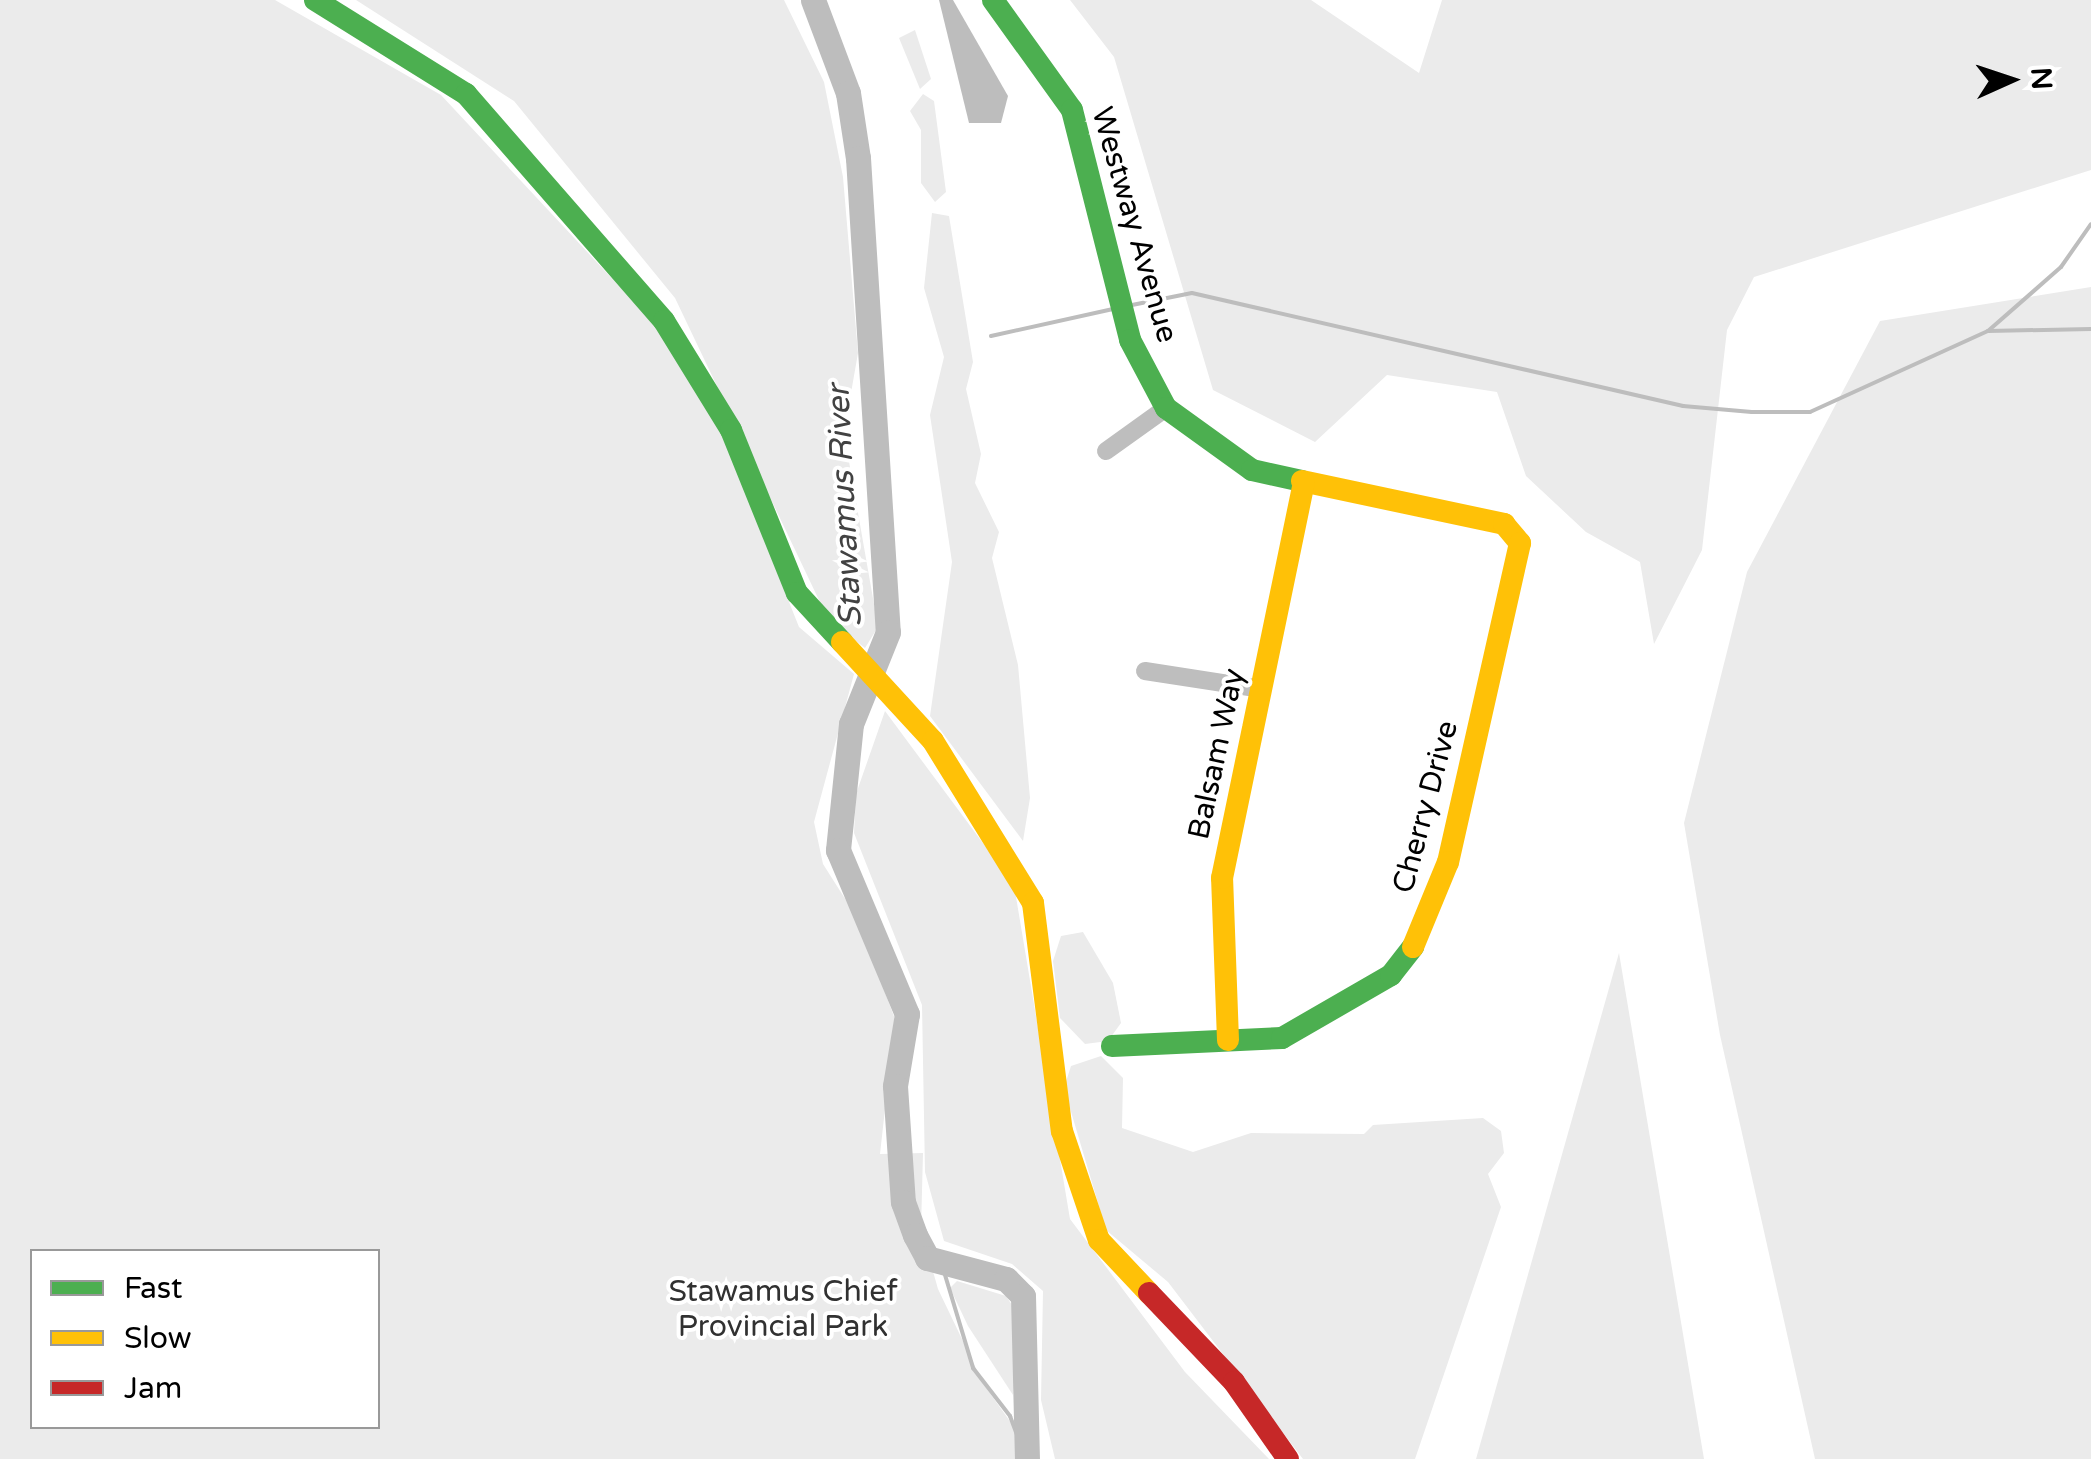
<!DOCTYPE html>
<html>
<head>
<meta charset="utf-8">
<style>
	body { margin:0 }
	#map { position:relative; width:2091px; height:1459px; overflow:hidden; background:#fff; font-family:"Varela Round",sans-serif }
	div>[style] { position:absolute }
	.green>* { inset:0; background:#ebebeb }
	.water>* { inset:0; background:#bdbdbd }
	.stream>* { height:4px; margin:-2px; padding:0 2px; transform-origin:2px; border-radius:2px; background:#bdbdbd }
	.river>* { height:25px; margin:-12.5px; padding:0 12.5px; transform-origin:12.5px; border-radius:12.5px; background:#bdbdbd }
	.street>* { height:18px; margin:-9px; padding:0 9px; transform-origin:9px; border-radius:9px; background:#bebebe }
	.fast>* { height:22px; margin:-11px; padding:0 11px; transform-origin:11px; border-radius:11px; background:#4caf50 }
	.slow>* { height:22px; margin:-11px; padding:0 11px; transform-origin:11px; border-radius:11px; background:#ffc107 }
	.jam>* { height:22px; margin:-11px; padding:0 11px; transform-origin:11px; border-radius:11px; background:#c62828 }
	span { translate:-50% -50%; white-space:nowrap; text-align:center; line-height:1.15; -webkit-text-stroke:8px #fff; paint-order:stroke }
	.street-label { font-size:30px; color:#000 }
	.park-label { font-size:30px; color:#313131 }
	.water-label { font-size:32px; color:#424242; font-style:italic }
	.legend { position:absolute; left:30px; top:1249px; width:350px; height:180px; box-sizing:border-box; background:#fff; border:2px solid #999; margin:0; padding:12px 18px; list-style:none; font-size:30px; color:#000 }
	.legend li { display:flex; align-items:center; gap:20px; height:50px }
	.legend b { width:50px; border:2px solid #999 }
	.north { position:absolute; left:1961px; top:30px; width:100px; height:100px; -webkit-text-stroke:8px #fff; paint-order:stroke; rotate:87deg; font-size:28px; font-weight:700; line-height:40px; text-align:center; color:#000 }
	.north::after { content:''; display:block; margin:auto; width:35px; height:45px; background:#000; clip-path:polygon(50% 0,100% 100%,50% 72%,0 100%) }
</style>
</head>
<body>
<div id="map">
	<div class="green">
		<div style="clip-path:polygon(evenodd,0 0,275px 0,441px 95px,660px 330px,720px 429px,799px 627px,854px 674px,814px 822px,823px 864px,856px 916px,895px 1019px,880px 1154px,923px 1153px,921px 1229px,938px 1289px,984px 1385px,1037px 1459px,0 1459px,0 0,32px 1252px,378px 1252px,378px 1426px,32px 1426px,32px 1252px)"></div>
		<div style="clip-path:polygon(356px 0,784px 0,824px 82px,843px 177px,858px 353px,844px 433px,878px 627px,865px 648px,828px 619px,675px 298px,514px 101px)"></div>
		<div style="clip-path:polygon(1070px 0,1311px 0,1419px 73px,1442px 0,2091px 0,2091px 170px,1754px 277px,1727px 330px,1702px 550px,1654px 644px,1640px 562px,1586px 532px,1526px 476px,1497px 392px,1387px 375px,1315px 442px,1213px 390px,1114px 57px)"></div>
		<div style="clip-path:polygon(915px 30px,931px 79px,920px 89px,899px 38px)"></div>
		<div style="clip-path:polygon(923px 94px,934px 101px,946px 192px,935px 202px,921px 183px,921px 130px,910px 111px)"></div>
		<div style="clip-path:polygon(932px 213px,949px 216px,973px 362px,966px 389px,981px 454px,975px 483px,999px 532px,992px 558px,1018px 665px,1030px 798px,1023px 841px,930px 716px,952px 562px,930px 415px,944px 357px,924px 288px)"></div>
		<div style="clip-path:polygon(2091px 287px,2091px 1459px,1815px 1459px,1720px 1035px,1684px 823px,1747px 572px,1880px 321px)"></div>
		<div style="clip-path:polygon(885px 711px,1014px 885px,1070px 1219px,1185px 1372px,1269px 1459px,1055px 1459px,1041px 1400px,1043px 1291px,1012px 1264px,944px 1241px,925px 1172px,922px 1005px,854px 833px,856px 794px)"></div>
		<div style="clip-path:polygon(1083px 932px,1113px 983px,1121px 1023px,1108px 1041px,1085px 1044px,1060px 1018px,1053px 961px,1061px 936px)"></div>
		<div style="clip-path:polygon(1619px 953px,1704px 1459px,1476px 1459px,1514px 1324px)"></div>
		<div style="clip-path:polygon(1101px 1056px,1123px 1078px,1122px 1128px,1193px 1152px,1251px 1133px,1364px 1134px,1373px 1125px,1483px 1118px,1501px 1131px,1504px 1153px,1488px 1174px,1501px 1207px,1415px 1459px,1303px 1459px,1168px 1282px,1106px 1230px,1064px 1088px,1071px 1066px)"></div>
		<div style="clip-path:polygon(957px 1281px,1006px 1296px,1018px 1314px,1013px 1395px,968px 1326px,950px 1288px)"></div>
	</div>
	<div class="water">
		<div style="clip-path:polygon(939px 0,953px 0,1008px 96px,1001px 123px,969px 123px)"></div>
	</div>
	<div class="stream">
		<div style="left:1132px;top:305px;width:61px;rotate:-11.3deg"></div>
		<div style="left:1192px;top:293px;width:504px;rotate:12.96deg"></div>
		<div style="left:1683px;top:406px;width:69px;rotate:5deg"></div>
		<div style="left:1752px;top:412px;width:58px"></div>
		<div style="left:1810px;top:412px;width:196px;rotate:-24.5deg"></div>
		<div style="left:1988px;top:331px;width:103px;rotate:-1.1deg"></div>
		<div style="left:1988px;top:331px;width:97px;rotate:-41.2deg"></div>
		<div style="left:2061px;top:267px;width:52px;rotate:-55.1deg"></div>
		<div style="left:991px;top:336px;width:125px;rotate:-12.5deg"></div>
		<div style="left:942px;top:1265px;width:108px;rotate:73.2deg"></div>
		<div style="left:973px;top:1368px;width:61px;rotate:52.4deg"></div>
		<div style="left:1010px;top:1416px;width:46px;rotate:69.6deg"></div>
	</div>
	<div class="river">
		<div style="left:813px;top:0;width:99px;rotate:69.4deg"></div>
		<div style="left:848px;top:93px;width:66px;rotate:81.3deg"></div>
		<div style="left:858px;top:158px;width:475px;rotate:86.4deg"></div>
		<div style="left:888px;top:632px;width:99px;rotate:111.9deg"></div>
		<div style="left:851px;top:724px;width:127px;rotate:95.9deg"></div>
		<div style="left:838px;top:850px;width:178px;rotate:67.2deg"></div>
		<div style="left:907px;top:1014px;width:73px;rotate:99.5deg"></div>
		<div style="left:895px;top:1086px;width:116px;rotate:86.1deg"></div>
		<div style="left:903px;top:1202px;width:35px;rotate:70deg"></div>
		<div style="left:915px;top:1235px;width:26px;rotate:62deg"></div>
		<div style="left:927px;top:1258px;width:82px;rotate:14.9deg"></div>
		<div style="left:1006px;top:1279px;width:24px;rotate:45deg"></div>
		<div style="left:1023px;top:1296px;width:163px;rotate:88.6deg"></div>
	</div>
	<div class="street">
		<div style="left:1106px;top:451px;width:74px;rotate:-35.6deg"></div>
		<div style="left:1145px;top:671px;width:117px;rotate:8.8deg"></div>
	</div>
	<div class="fast">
		<div style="left:315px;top:0;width:178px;rotate:31.9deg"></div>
		<div style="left:466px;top:94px;width:301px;rotate:48.9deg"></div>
		<div style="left:664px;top:321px;width:128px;rotate:58.4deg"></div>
		<div style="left:731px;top:430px;width:176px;rotate:68deg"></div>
		<div style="left:797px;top:593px;width:67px;rotate:47.4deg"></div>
		<div style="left:993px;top:0;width:135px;rotate:54.3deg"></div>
		<div style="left:1072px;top:110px;width:237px;rotate:75.8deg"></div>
		<div style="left:1130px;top:340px;width:77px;rotate:62.1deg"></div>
		<div style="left:1166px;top:408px;width:106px;rotate:35.8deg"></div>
		<div style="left:1252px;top:470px;width:51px;rotate:12.4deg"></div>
		<div style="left:1112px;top:1046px;width:170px;rotate:-2.7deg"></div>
		<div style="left:1282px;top:1038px;width:126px;rotate:-30deg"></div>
		<div style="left:1391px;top:975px;width:36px;rotate:-52deg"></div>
	</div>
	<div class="slow">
		<div style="left:1302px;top:481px;width:207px;rotate:12deg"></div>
		<div style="left:1504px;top:524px;width:25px;rotate:50deg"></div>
		<div style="left:1520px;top:543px;width:327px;rotate:102.7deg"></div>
		<div style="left:1448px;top:862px;width:92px;rotate:112.4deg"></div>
		<div style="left:842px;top:642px;width:134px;rotate:47.4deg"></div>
		<div style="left:933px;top:741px;width:190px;rotate:58.3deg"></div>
		<div style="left:1033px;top:903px;width:230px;rotate:82.8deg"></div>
		<div style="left:1062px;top:1131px;width:115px;rotate:71.3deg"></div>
		<div style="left:1099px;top:1240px;width:73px;rotate:46.7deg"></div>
		<div style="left:1228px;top:1040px;width:162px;rotate:-92.1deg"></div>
		<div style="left:1222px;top:878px;width:403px;rotate:-78.3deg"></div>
	</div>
	<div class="jam">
		<div style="left:1149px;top:1293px;width:123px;rotate:46.3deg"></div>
		<div style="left:1234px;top:1382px;width:94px;rotate:55deg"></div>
	</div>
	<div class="street-label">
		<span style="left:1134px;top:225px;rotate:74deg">Westway Avenue</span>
		<span style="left:1217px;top:754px;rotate:-78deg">Balsam Way</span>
		<span style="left:1426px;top:807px;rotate:-75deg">Cherry Drive</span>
	</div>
	<div class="park-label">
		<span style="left:783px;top:1309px">Stawamus Chief<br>Provincial Park</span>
	</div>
	<div class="water-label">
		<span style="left:845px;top:506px;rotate:-93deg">Stawamus River</span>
	</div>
	<ul class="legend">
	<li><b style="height:12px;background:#4caf50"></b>Fast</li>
	<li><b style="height:12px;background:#ffc107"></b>Slow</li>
	<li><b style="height:12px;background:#c62828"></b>Jam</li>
	</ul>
	<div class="north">N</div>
</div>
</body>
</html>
